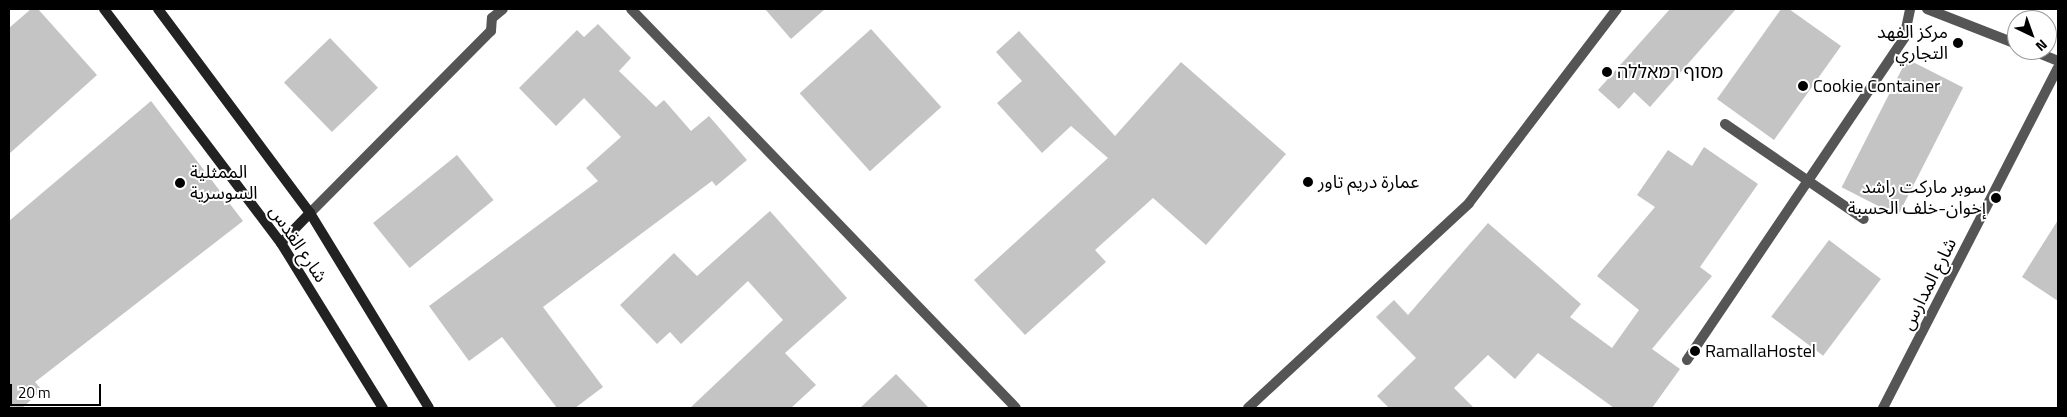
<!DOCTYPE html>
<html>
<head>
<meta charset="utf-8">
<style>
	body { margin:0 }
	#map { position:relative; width:2067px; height:417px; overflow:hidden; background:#fff; font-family:"Titillium Web","Noto Sans Arabic","Noto Sans Hebrew",sans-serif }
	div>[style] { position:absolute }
	.building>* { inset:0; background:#c4c4c4; transform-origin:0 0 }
	.lane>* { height:10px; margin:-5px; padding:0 5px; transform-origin:5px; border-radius:5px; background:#555 }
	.street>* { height:10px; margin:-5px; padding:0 5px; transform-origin:5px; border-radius:5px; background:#555 }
	.secondary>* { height:10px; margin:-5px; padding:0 5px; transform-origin:5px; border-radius:5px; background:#222 }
	.dots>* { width:14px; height:14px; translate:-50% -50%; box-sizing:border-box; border:2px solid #fff; border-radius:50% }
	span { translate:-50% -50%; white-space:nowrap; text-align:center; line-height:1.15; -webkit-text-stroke:4px #fff; paint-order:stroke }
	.poi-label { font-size:18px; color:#000 }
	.right { translate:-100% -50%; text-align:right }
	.left { translate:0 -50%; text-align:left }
	.street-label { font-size:18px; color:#000 }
	.frame { position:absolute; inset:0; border:10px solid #000; pointer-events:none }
	.north { position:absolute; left:2007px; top:10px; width:50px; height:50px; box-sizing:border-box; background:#fff; border:1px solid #999; border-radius:50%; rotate:138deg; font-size:14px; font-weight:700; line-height:20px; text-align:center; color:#000 }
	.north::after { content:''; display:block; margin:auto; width:18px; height:22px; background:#000; clip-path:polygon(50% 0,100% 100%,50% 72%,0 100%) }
	.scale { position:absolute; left:10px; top:384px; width:91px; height:22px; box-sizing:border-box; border:2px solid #000; border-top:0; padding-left:6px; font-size:15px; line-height:18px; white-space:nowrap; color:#000; -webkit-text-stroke:4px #fff; paint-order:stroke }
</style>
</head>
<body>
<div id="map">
	<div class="building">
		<div style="clip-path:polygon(31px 9px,38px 9px,97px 75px,9px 154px,9px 28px)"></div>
		<div style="clip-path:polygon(765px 9px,825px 9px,791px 39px)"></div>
		<div style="clip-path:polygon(1670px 9px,1736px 9px,1650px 107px,1634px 92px,1619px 109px,1598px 90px)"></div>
		<div style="clip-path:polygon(1781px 9px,1789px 9px,1841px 46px,1774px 140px,1717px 99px)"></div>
		<div style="clip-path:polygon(598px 24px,631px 58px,619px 71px,656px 107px,664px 100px,691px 131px,709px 116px,747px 160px,716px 186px,712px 181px,543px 307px,603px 387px,575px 408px,557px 408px,502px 337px,469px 361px,429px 306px,598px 181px,586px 168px,621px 137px,584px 98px,556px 126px,519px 88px,577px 30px,584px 37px)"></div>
		<div style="left:871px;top:29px;width:105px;height:96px;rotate:48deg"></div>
		<div style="clip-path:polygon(1019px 31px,1115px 136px,1181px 62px,1286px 154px,1206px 245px,1153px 198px,1095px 250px,1106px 262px,1025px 335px,974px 280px,1108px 158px,1071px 126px,1042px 153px,997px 103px,1022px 81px,996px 52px)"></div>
		<div style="left:330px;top:38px;width:69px;height:64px;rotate:46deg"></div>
		<div style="left:1907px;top:59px;width:63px;height:144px;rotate:27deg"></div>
		<div style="clip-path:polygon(151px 101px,243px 221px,35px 382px,42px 390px,22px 408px,9px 408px,9px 221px)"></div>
		<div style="clip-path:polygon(1704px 147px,1758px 184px,1700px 267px,1712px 276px,1652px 349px,1680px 369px,1652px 408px,1614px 408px,1538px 353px,1515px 379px,1488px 355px,1454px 388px,1474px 408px,1389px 408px,1377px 396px,1416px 358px,1376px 317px,1394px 300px,1408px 315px,1488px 223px,1581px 304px,1570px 317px,1612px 348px,1639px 310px,1597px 276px,1655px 207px,1637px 195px,1668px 150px,1692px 166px)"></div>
		<div style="left:457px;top:155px;width:58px;height:108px;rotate:51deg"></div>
		<div style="clip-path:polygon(770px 211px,847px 298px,785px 353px,816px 385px,791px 408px,690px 408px,783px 320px,748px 281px,681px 344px,670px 332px,657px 344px,620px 305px,674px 253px,697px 276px)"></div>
		<div style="clip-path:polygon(2058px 220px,2058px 301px,2022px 277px)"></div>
		<div style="left:1829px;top:240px;width:65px;height:96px;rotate:37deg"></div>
		<div style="clip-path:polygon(896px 374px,929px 408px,860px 408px)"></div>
	</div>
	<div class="lane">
		<div style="left:1725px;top:124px;width:168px;rotate:34.4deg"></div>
		<div style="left:1687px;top:360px;width:388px;rotate:-56deg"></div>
		<div style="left:1904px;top:38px;width:30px;rotate:-78deg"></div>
	</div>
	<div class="street">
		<div style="left:631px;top:9px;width:554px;rotate:46.02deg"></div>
		<div style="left:1927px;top:9px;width:97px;rotate:21.3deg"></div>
		<div style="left:2031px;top:50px;width:29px;rotate:22deg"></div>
		<div style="left:310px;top:213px;width:257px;rotate:-45.2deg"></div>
		<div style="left:491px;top:31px;width:13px;rotate:-86deg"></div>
		<div style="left:492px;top:18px;width:14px;rotate:-39deg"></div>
		<div style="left:1248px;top:408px;width:301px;rotate:-42.8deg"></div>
		<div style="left:1469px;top:203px;width:244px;rotate:-52.7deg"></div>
		<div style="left:1883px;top:408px;width:382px;rotate:-62.8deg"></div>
	</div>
	<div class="secondary">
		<div style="left:104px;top:9px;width:293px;rotate:52.9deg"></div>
		<div style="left:281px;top:243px;width:194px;rotate:58.3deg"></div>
		<div style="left:158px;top:9px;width:254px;rotate:53.3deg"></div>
		<div style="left:310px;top:213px;width:228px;rotate:58.6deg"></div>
		<div style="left:281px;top:243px;width:42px;rotate:-46deg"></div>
	</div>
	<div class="dots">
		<div style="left:1958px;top:43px;background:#000"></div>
		<div style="left:1607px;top:72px;background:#000"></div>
		<div style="left:1803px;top:86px;background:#000"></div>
		<div style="left:1308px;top:182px;background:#000"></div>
		<div style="left:180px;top:183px;background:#000"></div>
		<div style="left:1996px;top:198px;background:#000"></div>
		<div style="left:1695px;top:351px;background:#000"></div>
	</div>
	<div class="poi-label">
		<span class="right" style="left:1948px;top:43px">مركز الفهد<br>التجاري</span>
		<span class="left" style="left:1617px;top:72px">מסוף רמאללה</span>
		<span class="left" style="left:1813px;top:86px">Cookie Container</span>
		<span class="left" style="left:190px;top:183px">الممثلية<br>السوسرية</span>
		<span class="left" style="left:1318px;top:182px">عمارة دريم تاور</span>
		<span class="right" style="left:1986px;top:198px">سوبر ماركت راشد<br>إخوان-خلف الحسبة</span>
		<span class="left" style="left:1705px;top:351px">RamallaHostel</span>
	</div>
	<div class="street-label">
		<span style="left:298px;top:244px;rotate:56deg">شارع القدس</span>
		<span style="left:1929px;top:284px;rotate:-63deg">شارع المدارس</span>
	</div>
	<div class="frame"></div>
	<div class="north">N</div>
	<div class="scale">20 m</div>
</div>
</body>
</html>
